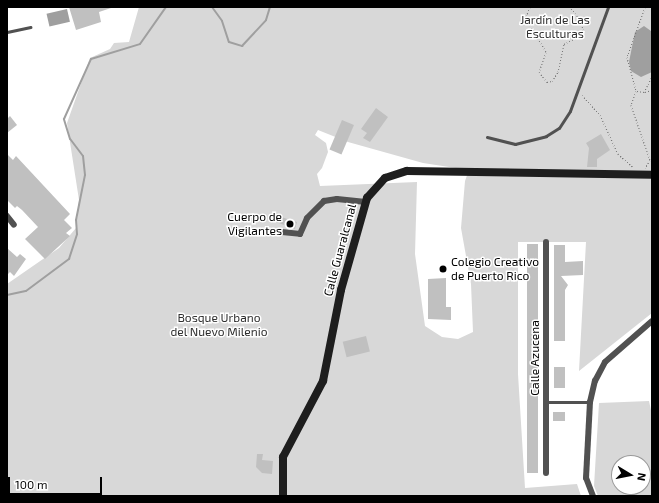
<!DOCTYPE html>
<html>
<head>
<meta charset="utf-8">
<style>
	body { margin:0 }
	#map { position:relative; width:659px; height:503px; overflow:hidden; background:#fff; font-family:"Exo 2",sans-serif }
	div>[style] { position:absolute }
	.green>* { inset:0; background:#d8d8d8 }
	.water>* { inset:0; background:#9f9f9f; transform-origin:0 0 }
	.stream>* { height:2px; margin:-1px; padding:0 1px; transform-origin:1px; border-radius:1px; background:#9f9f9f }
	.building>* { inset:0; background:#c0c0c0; transform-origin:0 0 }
	.path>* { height:1px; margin-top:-0.5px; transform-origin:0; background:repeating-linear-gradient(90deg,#737373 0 1px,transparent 0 3px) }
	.lane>* { height:3px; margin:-1.5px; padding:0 1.5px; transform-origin:1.5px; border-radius:1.5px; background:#515151 }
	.street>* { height:6px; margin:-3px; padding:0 3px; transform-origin:3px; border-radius:3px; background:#515151 }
	.secondary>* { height:8px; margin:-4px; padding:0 4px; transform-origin:4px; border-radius:4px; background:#1e1e1e }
	.dots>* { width:11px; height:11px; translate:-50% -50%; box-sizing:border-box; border:2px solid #fff; border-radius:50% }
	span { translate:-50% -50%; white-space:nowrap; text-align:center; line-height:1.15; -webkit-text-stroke:3px #fff; paint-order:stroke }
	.park-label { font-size:12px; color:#2f2f2f }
	.poi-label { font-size:12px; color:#000 }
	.right { translate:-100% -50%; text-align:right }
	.left { translate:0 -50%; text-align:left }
	.street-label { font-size:12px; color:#000 }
	.frame { position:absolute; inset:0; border:8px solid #000; pointer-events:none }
	.north { position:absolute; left:611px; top:455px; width:40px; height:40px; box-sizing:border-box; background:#fff; border:1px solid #999; border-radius:50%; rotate:100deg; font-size:11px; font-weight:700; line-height:16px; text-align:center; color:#000 }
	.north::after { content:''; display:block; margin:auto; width:14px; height:18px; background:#000; clip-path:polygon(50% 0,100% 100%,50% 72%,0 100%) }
	.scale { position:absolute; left:8px; top:477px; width:94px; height:18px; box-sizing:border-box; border:2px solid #000; border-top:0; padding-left:5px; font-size:12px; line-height:14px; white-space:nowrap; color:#000; -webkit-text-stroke:3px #fff; paint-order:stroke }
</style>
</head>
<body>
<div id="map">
	<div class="green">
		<div style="clip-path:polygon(evenodd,139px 7px,652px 7px,652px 313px,579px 371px,586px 242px,518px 242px,518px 374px,525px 488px,577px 484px,581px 496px,7px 496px,7px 284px,59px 248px,76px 228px,79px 200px,67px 123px,90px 58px,110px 49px,114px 43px,129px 42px,139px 7px,318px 130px,348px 142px,423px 163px,469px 170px,465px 181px,461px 228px,471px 284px,473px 332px,458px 339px,442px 337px,425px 326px,415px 254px,417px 182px,320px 186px,317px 174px,322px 168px,328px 152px,326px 143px,315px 135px,318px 130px)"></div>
		<div style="clip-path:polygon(evenodd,649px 401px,652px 415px,652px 496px,598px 496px,594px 486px,599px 403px,649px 401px,619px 463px,643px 463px,643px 487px,619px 487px,619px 463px)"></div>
	</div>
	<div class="water">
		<div style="left:67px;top:9px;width:13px;height:21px;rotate:77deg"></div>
		<div style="clip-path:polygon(644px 26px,651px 31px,652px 72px,641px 77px,631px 71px,629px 62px,635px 32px)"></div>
	</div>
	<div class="stream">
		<div style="left:212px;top:7px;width:17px;rotate:54deg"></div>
		<div style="left:222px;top:21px;width:22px;rotate:72deg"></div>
		<div style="left:229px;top:42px;width:14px;rotate:17deg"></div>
		<div style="left:242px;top:46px;width:35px;rotate:-47deg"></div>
		<div style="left:266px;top:20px;width:14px;rotate:-73deg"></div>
		<div style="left:7px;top:295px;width:19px;rotate:-12deg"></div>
		<div style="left:26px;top:291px;width:54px;rotate:-36.7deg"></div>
		<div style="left:69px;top:259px;width:26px;rotate:-72deg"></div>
		<div style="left:77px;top:234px;width:14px;rotate:-94deg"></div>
		<div style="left:76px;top:220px;width:46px;rotate:-78.7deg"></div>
		<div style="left:85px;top:175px;width:19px;rotate:-96deg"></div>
		<div style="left:83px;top:156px;width:21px;rotate:-127deg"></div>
		<div style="left:70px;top:139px;width:21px;rotate:-107deg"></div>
		<div style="left:64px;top:119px;width:66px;rotate:-65.8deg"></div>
		<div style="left:91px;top:59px;width:51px;rotate:-17deg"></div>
		<div style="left:140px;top:44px;width:45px;rotate:-54.9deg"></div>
	</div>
	<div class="building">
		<div style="clip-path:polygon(69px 7px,110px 7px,111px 8px,99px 12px,101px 22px,76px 30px)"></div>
		<div style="clip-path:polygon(376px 108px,388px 117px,370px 142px,363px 138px,367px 133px,361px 129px)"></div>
		<div style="clip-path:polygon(10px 116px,17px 125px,7px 133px,7px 119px)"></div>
		<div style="left:342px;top:120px;width:13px;height:32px;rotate:23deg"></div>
		<div style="clip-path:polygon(601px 134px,610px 150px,597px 159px,597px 167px,587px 167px,589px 148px,586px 143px)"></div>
		<div style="clip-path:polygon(7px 154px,13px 160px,16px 156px,70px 214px,64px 220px,72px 228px,66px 233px,70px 236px,45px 259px,25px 239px,38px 227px,22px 210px,17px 206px,15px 208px,7px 200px)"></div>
		<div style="clip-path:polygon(278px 216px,297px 222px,295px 229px,276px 222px)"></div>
		<div style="left:527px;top:244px;width:11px;height:229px"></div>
		<div style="clip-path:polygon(554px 245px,565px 245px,565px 262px,583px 261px,583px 275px,561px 276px,568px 285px,565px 290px,565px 341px,554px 341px)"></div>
		<div style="clip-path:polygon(7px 248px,17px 257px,20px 254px,26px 259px,14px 276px,10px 272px,7px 275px)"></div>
		<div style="clip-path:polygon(446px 278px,446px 307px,451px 307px,451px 320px,428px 319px,428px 279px)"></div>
		<div style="left:366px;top:336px;width:16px;height:24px;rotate:76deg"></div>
		<div style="left:554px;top:367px;width:11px;height:21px"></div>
		<div style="left:553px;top:412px;width:12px;height:9px"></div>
		<div style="clip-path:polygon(257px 454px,263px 454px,262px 460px,273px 461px,272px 474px,262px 473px,256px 467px)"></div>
	</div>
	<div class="path">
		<div style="left:530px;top:7px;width:8px;rotate:113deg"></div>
		<div style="left:527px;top:14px;width:11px;rotate:75deg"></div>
		<div style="left:530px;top:25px;width:31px;rotate:59deg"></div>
		<div style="left:546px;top:52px;width:21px;rotate:109deg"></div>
		<div style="left:539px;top:72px;width:13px;rotate:51deg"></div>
		<div style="left:547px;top:82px;width:5px;rotate:-11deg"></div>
		<div style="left:552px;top:81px;width:11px;rotate:-56deg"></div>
		<div style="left:558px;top:72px;width:29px;rotate:-78deg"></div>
		<div style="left:564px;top:44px;width:13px;rotate:-27deg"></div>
		<div style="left:576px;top:38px;width:11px;rotate:-49deg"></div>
		<div style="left:583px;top:30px;width:9px;rotate:-103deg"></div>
		<div style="left:581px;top:21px;width:18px;rotate:-128deg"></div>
		<div style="left:573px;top:7px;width:8px"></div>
		<div style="left:645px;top:7px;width:53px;rotate:109.8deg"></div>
		<div style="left:627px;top:57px;width:35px;rotate:75deg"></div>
		<div style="left:636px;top:91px;width:15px;rotate:110deg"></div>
		<div style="left:631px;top:105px;width:58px;rotate:70.9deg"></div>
		<div style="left:650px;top:160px;width:9px;rotate:122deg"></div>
		<div style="left:652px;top:23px;width:6px;rotate:90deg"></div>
		<div style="left:637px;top:91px;width:7px;rotate:8deg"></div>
		<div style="left:644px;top:92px;width:18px;rotate:-63deg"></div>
		<div style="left:645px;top:92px;width:7px;rotate:-16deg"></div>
		<div style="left:582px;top:95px;width:27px;rotate:48deg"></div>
		<div style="left:600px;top:115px;width:43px;rotate:65.2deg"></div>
		<div style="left:618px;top:154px;width:20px;rotate:41deg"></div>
	</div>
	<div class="lane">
		<div style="left:7px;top:32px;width:24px;rotate:-12deg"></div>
		<div style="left:487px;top:137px;width:29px;rotate:14deg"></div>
		<div style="left:515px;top:144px;width:32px;rotate:-14deg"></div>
		<div style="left:546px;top:136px;width:15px;rotate:-32deg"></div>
		<div style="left:559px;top:128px;width:20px;rotate:-57deg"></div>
		<div style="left:570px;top:111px;width:111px;rotate:-69.9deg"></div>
		<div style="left:546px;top:402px;width:44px"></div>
	</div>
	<div class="street">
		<div style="left:7px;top:216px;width:11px;rotate:52deg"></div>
		<div style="left:282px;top:232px;width:18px;rotate:6deg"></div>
		<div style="left:300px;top:234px;width:17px;rotate:-66deg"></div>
		<div style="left:307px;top:218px;width:24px;rotate:-45deg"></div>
		<div style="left:324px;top:201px;width:13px;rotate:-9deg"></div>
		<div style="left:337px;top:199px;width:29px;rotate:6deg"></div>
		<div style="left:546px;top:473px;width:231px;rotate:-90deg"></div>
		<div style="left:593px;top:496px;width:19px;rotate:-111deg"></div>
		<div style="left:586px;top:478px;width:76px;rotate:-87deg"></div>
		<div style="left:590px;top:402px;width:22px;rotate:-77deg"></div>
		<div style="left:595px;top:381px;width:21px;rotate:-62deg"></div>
		<div style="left:605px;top:362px;width:62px;rotate:-41.1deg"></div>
	</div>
	<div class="secondary">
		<div style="left:283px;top:496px;width:39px;rotate:-90deg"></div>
		<div style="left:283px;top:457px;width:86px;rotate:-62.2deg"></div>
		<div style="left:323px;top:381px;width:93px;rotate:-78.8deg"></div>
		<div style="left:341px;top:290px;width:96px;rotate:-74.2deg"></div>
		<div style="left:367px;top:198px;width:27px;rotate:-48deg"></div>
		<div style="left:385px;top:178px;width:23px;rotate:-18deg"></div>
		<div style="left:407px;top:171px;width:245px;rotate:0.9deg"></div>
	</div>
	<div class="dots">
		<div style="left:290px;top:224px;background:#000"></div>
		<div style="left:443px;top:269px;background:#000"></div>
	</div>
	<div class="park-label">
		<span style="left:555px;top:27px">Jardín de Las<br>Esculturas</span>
		<span style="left:219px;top:325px">Bosque Urbano<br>del Nuevo Milenio</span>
	</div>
	<div class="poi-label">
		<span class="right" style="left:282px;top:224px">Cuerpo de<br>Vigilantes</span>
		<span class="left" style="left:451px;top:269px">Colegio Creativo<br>de Puerto Rico</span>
	</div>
	<div class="street-label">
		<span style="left:340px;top:250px;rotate:-75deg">Calle Guaralcanal</span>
		<span style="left:535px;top:358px;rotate:-90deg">Calle Azucena</span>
	</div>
	<div class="frame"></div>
	<div class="north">N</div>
	<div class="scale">100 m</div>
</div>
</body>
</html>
